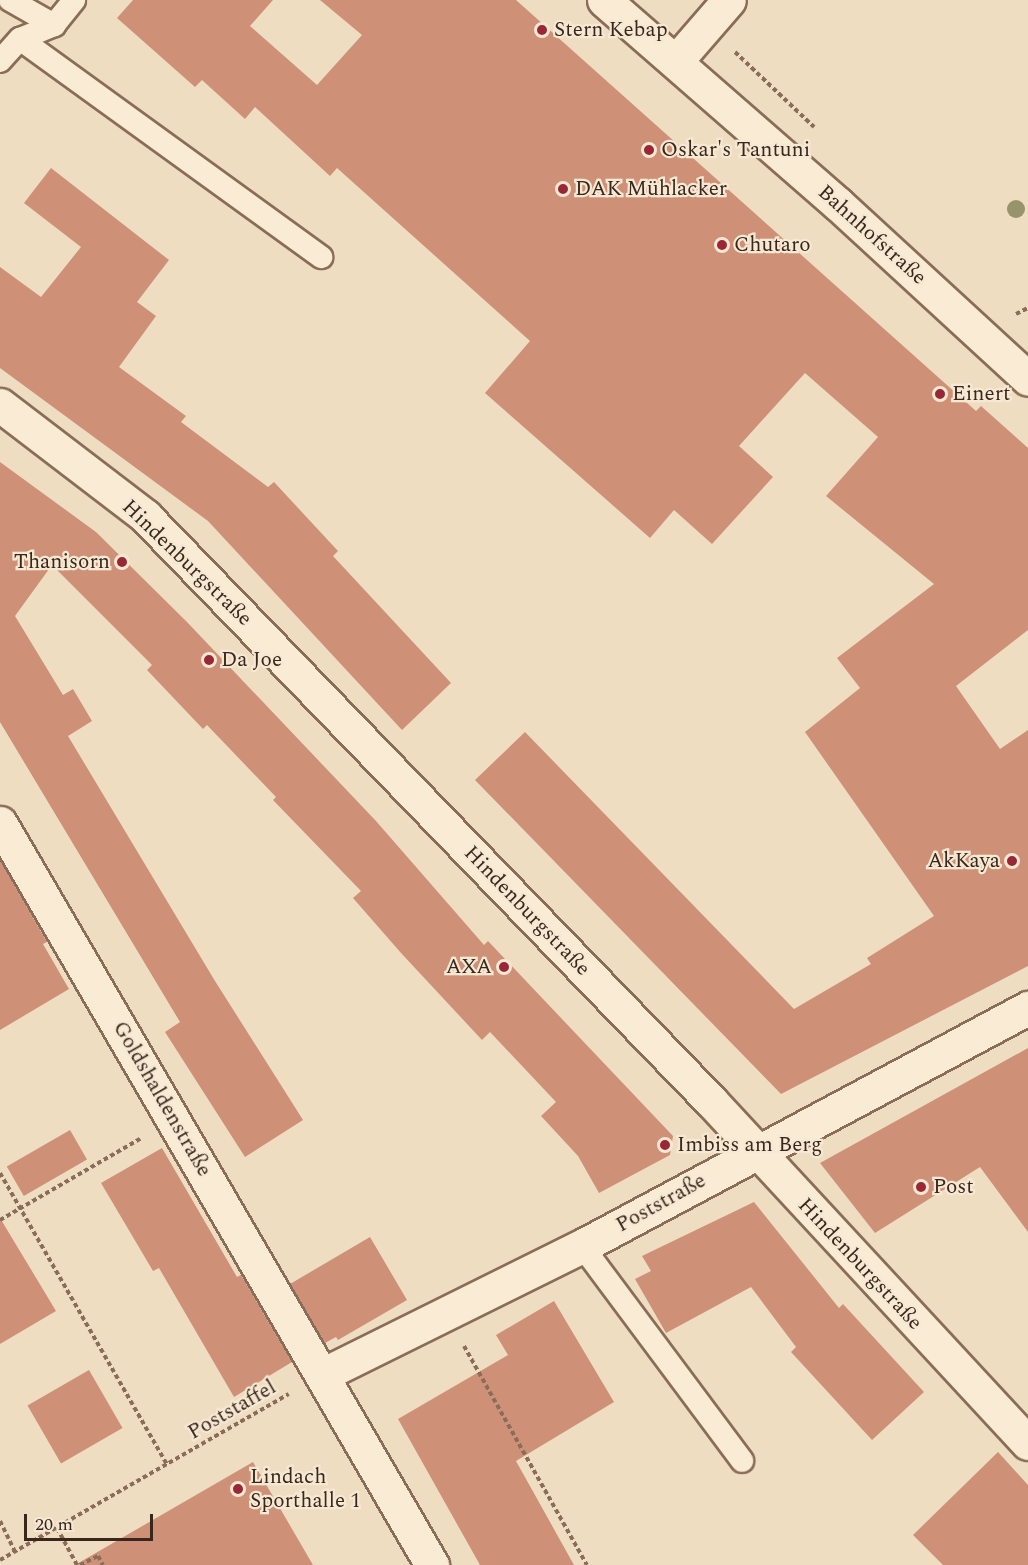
<!DOCTYPE html>
<html>
<head>
<meta charset="utf-8">
<style>
	body { margin:0 }
	#map { position:relative; width:1028px; height:1565px; overflow:hidden; background:#efddc2; font-family:Spectral,serif }
	div>[style] { position:absolute }
	.building>* { inset:0; background:#ce9177; transform-origin:0 0 }
	.path>* { height:4px; margin-top:-2px; transform-origin:0; background:repeating-linear-gradient(90deg,#896d58 0 4.5px,transparent 0 7.5px) }
	.roads { filter:drop-shadow(2px 0 #896d58) drop-shadow(-2px 0 #896d58) drop-shadow(0 2px #896d58) drop-shadow(0 -2px #896d58) }
	.lane>* { height:22px; margin:-11px; padding:0 11px; transform-origin:11px; border-radius:11px; background:#faebd5 }
	.street>* { height:33px; margin:-16.5px; padding:0 16.5px; transform-origin:16.5px; border-radius:16.5px; background:#faebd5 }
	.trees>* { width:18px; height:18px; margin:-9px; border-radius:50%; background:#97936b }
	.dots>* { width:16px; height:16px; translate:-50% -50%; box-sizing:border-box; border:3px solid #f6e8d2; border-radius:50% }
	span { translate:-50% -50%; white-space:nowrap; text-align:center; line-height:1.15; -webkit-text-stroke:4.5px #f6e8d2; paint-order:stroke }
	.poi-label { font-size:21px; color:#39271d }
	.left { translate:0 -50%; text-align:left }
	.right { translate:-100% -50%; text-align:right }
	.street-label { font-size:21px; color:#39271d }
	.scale { position:absolute; left:24px; top:1514px; width:129px; height:27px; box-sizing:border-box; border:3px solid #39271d; border-top:0; padding-left:8px; font-size:18px; line-height:21px; white-space:nowrap; color:#39271d; -webkit-text-stroke:4px #f6e8d2; paint-order:stroke }
</style>
</head>
<body>
<div id="map">
	<div class="building">
		<div style="clip-path:polygon(133px 0,273px 0,250px 26px,317px 85px,362px 35px,320px 0,516px 0,976px 411px,981px 406px,1028px 448px,1028px 630px,956px 686px,1000px 749px,1028px 730px,1028px 966px,781px 1094px,475px 780px,525px 732px,794px 1009px,871px 964px,867px 958px,934px 916px,805px 732px,860px 688px,837px 658px,934px 584px,826px 496px,878px 437px,805px 373px,739px 446px,773px 477px,712px 544px,674px 510px,650px 538px,485px 393px,530px 341px,337px 168px,330px 176px,255px 107px,245px 119px,202px 80px,195px 87px,117px 18px)"></div>
		<div style="clip-path:polygon(51px 168px,169px 260px,137px 302px,156px 316px,119px 367px,186px 416px,181px 422px,268px 487px,274px 482px,338px 551px,333px 556px,451px 683px,402px 730px,208px 521px,0 368px,0 267px,41px 297px,81px 247px,24px 203px)"></div>
		<div style="clip-path:polygon(0 462px,96px 532px,187px 622px,376px 821px,484px 945px,488px 941px,673px 1136px,670px 1155px,599px 1193px,578px 1156px,541px 1116px,556px 1102px,490px 1032px,482px 1040px,401px 953px,353px 898px,361px 891px,273px 800px,276px 797px,207px 725px,203px 729px,147px 670px,152px 665px,52px 565px,15px 616px,63px 695px,73px 689px,92px 721px,68px 736px,215px 981px,303px 1120px,245px 1157px,165px 1032px,180px 1022px,0 722px)"></div>
		<div style="clip-path:polygon(0 860px,47px 942px,43px 944px,69px 989px,0 1030px)"></div>
		<div style="clip-path:polygon(1028px 1048px,1028px 1232px,980px 1167px,875px 1233px,820px 1163px)"></div>
		<div style="left:70px;top:1130px;width:34px;height:73px;rotate:60deg"></div>
		<div style="clip-path:polygon(162px 1148px,237px 1277px,241px 1275px,292px 1362px,234px 1397px,159px 1268px,153px 1271px,101px 1183px)"></div>
		<div style="clip-path:polygon(754px 1202px,839px 1308px,843px 1304px,924px 1392px,872px 1440px,791px 1352px,796px 1347px,751px 1287px,666px 1333px,635px 1279px,651px 1271px,642px 1256px)"></div>
		<div style="clip-path:polygon(0 1218px,56px 1311px,0 1344px)"></div>
		<div style="clip-path:polygon(370px 1237px,407px 1300px,338px 1340px,336px 1337px,325px 1343px,290px 1284px)"></div>
		<div style="clip-path:polygon(554px 1301px,614px 1402px,516px 1461px,574px 1565px,480px 1565px,398px 1419px,508px 1355px,496px 1335px)"></div>
		<div style="left:89px;top:1370px;width:67px;height:71px;rotate:60deg"></div>
		<div style="clip-path:polygon(998px 1452px,1028px 1485px,1028px 1565px,943px 1565px,913px 1535px)"></div>
		<div style="clip-path:polygon(253px 1462px,313px 1565px,75px 1565px)"></div>
	</div>
	<div class="path">
		<div style="left:735px;top:52px;width:109px;rotate:43.5deg"></div>
		<div style="left:1016px;top:314px;width:13px;rotate:-27deg"></div>
		<div style="left:0;top:1173px;width:336px;rotate:60.2deg"></div>
		<div style="left:0;top:1220px;width:162px;rotate:-30.1deg"></div>
		<div style="left:464px;top:1346px;width:251px;rotate:60.7deg"></div>
		<div style="left:0;top:1521px;width:34px;rotate:64deg"></div>
		<div style="left:57px;top:1528px;width:42px;rotate:61.6deg"></div>
		<div style="left:0;top:1560px;width:333px;rotate:-29.9deg"></div>
		<div style="left:80px;top:1565px;width:20px;rotate:-27deg"></div>
		<div style="left:98px;top:1556px;width:10px;rotate:61deg"></div>
	</div>
	<div class="roads">
		<div class="lane">
			<div style="left:10px;top:0;width:51px;rotate:29.6deg"></div>
			<div style="left:20px;top:39px;width:372px;rotate:35.9deg"></div>
			<div style="left:0;top:61px;width:30px;rotate:-48deg"></div>
			<div style="left:20px;top:39px;width:37px;rotate:-22deg"></div>
			<div style="left:54px;top:25px;width:32px;rotate:-51deg"></div>
			<div style="left:582px;top:1246px;width:268px;rotate:53.3deg"></div>
		</div>
		<div class="street">
			<div style="left:604px;top:0;width:310px;rotate:41.1deg"></div>
			<div style="left:838px;top:204px;width:258px;rotate:42.6deg"></div>
			<div style="left:677px;top:60px;width:79px;rotate:-49.1deg"></div>
			<div style="left:0;top:405px;width:183px;rotate:37.4deg"></div>
			<div style="left:145px;top:516px;width:814px;rotate:45.95deg"></div>
			<div style="left:711px;top:1101px;width:466px;rotate:47.2deg"></div>
			<div style="left:0;top:823px;width:859px;rotate:59.79deg"></div>
			<div style="left:324px;top:1374px;width:288px;rotate:-26.4deg"></div>
			<div style="left:582px;top:1246px;width:506px;rotate:-28.09deg"></div>
		</div>
	</div>
	<div class="trees">
		<div style="left:1016px;top:209px"></div>
	</div>
	<div class="dots">
		<div style="left:542px;top:30px;background:#9a2735"></div>
		<div style="left:649px;top:150px;background:#9a2735"></div>
		<div style="left:563px;top:189px;background:#9a2735"></div>
		<div style="left:722px;top:245px;background:#9a2735"></div>
		<div style="left:940px;top:394px;background:#9a2735"></div>
		<div style="left:122px;top:562px;background:#9a2735"></div>
		<div style="left:209px;top:660px;background:#9a2735"></div>
		<div style="left:1012px;top:861px;background:#9a2735"></div>
		<div style="left:504px;top:967px;background:#9a2735"></div>
		<div style="left:665px;top:1145px;background:#9a2735"></div>
		<div style="left:921px;top:1187px;background:#9a2735"></div>
		<div style="left:238px;top:1489px;background:#9a2735"></div>
	</div>
	<div class="poi-label">
		<span class="left" style="left:554px;top:30px">Stern Kebap</span>
		<span class="left" style="left:661px;top:150px">Oskar's Tantuni</span>
		<span class="left" style="left:575px;top:189px">DAK Mühlacker</span>
		<span class="left" style="left:734px;top:245px">Chutaro</span>
		<span class="left" style="left:952px;top:394px">Einert</span>
		<span class="right" style="left:110px;top:562px">Thanisorn</span>
		<span class="left" style="left:221px;top:660px">Da Joe</span>
		<span class="right" style="left:1000px;top:861px">AkKaya</span>
		<span class="right" style="left:492px;top:967px">AXA</span>
		<span class="left" style="left:677px;top:1145px">Imbiss am Berg</span>
		<span class="left" style="left:933px;top:1187px">Post</span>
		<span class="left" style="left:250px;top:1489px">Lindach<br>Sporthalle 1</span>
	</div>
	<div class="street-label">
		<span style="left:872px;top:235px;rotate:42deg">Bahnhofstraße</span>
		<span style="left:187px;top:563px;rotate:44deg">Hindenburgstraße</span>
		<span style="left:527px;top:911px;rotate:46deg">Hindenburgstraße</span>
		<span style="left:162px;top:1099px;rotate:60deg">Goldshaldenstraße</span>
		<span style="left:661px;top:1203px;rotate:-29deg">Poststraße</span>
		<span style="left:860px;top:1264px;rotate:47deg">Hindenburgstraße</span>
		<span style="left:232px;top:1410px;rotate:-30deg">Poststaffel</span>
	</div>
	<div class="scale">20 m</div>
</div>
</body>
</html>
